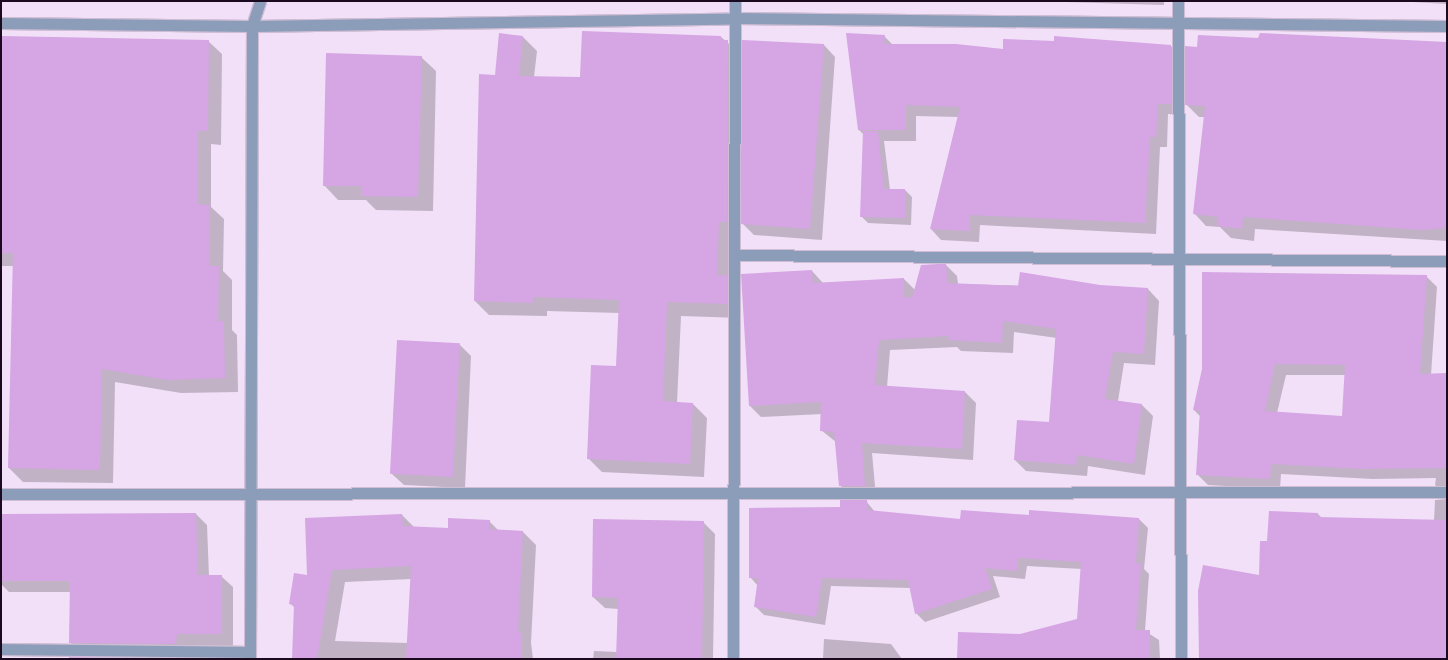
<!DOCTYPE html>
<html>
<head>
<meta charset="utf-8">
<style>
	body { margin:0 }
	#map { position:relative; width:1448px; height:660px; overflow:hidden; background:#f2dff8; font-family:"Space Grotesk",sans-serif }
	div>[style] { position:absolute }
	.shadow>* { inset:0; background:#0003 }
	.building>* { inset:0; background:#d5a5e4; transform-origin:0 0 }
	.roads { filter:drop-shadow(1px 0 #cfbdd5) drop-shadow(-1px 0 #cfbdd5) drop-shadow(0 1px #cfbdd5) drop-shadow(0 -1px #cfbdd5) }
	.minor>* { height:11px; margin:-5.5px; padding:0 5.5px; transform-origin:5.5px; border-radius:5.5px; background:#8b9db8 }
	.tertiary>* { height:11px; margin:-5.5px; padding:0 5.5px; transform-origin:5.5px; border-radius:5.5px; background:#8b9db8 }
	span { translate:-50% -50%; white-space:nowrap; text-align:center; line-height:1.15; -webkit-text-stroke:3px #fff; paint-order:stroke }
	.frame { position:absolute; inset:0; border:2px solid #1a091f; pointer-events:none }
</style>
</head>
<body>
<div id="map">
	<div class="shadow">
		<div style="clip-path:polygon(1031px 1px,1164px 1px,1164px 5px)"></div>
		<div style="clip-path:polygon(1395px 1px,1447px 1px,1447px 4px)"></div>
		<div style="clip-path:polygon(884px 36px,893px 45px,1004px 50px,1171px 46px,1182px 57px,1182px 115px,1168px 114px,1167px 147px,1160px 147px,1156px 234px,980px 225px,979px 242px,941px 240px,931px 229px,959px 117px,916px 116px,916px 141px,884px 141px,890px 190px,905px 190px,912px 197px,911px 225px,868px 223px,861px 216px,864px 135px,859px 130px)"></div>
		<div style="clip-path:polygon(523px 37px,537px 51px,534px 77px,581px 78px,721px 37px,743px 56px,824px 45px,835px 57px,822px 240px,754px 235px,741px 222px,741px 236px,732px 235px,731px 280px,741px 290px,741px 318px,681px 316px,677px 403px,693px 404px,707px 418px,704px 477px,602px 472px,588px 458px,617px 367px,620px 313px,547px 311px,547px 316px,489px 315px,475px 301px,496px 76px)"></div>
		<div style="clip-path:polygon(1px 39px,208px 41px,222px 54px,221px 145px,211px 144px,211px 207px,224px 219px,223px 271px,232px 280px,232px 330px,237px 335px,238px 392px,181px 393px,115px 382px,113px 483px,23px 482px,9px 468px,14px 266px,1px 266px)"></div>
		<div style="clip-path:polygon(1259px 39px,1447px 43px,1447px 241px,1255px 229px,1254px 241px,1231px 238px,1220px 227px,1206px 226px,1194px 213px,1205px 117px,1199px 117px,1186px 104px,1198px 48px)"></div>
		<div style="clip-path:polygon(421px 57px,436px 71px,433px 211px,376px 210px,366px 200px,338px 200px,324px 185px)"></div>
		<div style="clip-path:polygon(946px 265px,957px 276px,958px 284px,1148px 289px,1159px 301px,1155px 365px,1124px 363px,1118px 401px,1142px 405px,1153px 416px,1145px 475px,1088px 466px,1087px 476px,1026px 471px,1015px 460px,1050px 423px,1057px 338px,1014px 332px,1013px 353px,961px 351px,957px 347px,890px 350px,887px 387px,965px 392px,976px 403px,973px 460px,872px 453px,876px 497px,851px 497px,840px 485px,836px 442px,821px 430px,822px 414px,761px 417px,750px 406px,742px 275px,812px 271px,823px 283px,904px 279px,915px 290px)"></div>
		<div style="clip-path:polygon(evenodd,1426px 276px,1437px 287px,1431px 375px,1447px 374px,1447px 495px,1435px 485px,1436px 478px,1373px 479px,1281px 474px,1280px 489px,1208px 485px,1197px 474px,1200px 416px,1194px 410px,1426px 276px,1286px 375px,1346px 375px,1343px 417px,1277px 413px,1286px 375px)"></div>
		<div style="clip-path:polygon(459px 344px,471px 356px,465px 488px,404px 485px,392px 474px)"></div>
		<div style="clip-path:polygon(1447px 499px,1447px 659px,1200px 659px,1260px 576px,1268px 542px,1318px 514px,1322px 518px,1434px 521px,1435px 500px)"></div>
		<div style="clip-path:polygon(866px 501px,875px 512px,961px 520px,1030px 517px,1030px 511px,1139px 519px,1148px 528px,1144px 569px,1149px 574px,1145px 631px,1159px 640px,1160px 659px,958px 659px,1020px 635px,1078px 620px,1082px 569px,1027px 566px,1025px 579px,993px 576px,1000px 597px,925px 622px,916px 613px,911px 588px,831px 586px,825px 625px,764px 615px,755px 606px,758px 586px,750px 577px,842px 508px)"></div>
		<div style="clip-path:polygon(196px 514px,207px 525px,209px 576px,221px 576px,233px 587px,233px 656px,81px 654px,70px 642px,70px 592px,9px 592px,1px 584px,1px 515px)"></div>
		<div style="clip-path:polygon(evenodd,402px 515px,415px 528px,449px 529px,489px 521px,499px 531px,523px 532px,536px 545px,531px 643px,533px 659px,293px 659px,295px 608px,290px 603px,308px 576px,402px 515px,411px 579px,408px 643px,335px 641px,345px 582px,411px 579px)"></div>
		<div style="clip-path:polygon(703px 522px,715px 534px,713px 659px,593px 659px,594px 651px,617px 652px,619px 609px,605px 608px,593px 597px)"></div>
		<div style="clip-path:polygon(824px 639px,891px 644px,902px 659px,823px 659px)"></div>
		<div style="clip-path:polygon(63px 658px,167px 659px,47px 659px)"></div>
	</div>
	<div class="building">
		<div style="clip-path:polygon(582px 31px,721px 36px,721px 40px,728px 40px,727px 222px,719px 222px,717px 276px,727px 275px,727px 304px,667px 302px,663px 401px,693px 403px,690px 464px,587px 459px,591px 365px,616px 366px,619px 300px,533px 297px,533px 303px,474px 301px,479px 74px,495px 75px,499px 33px,523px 36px,519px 76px,580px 77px)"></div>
		<div style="clip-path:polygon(846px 33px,885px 35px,884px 44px,956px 44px,1003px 49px,1003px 39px,1054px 41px,1054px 36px,1171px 45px,1171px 104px,1158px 104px,1156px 137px,1150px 137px,1145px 223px,970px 215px,969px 231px,930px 229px,960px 107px,906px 105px,906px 130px,858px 130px)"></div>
		<div style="clip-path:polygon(1260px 33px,1447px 42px,1447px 228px,1422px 230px,1243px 217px,1242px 229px,1217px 226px,1218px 217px,1193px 214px,1205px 106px,1185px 105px,1185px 46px,1197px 47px,1198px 35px,1258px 38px)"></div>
		<div style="clip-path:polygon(1px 36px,209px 40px,208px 131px,198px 131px,198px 204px,210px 205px,209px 266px,219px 266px,218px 321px,224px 321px,225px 378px,167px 380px,102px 369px,100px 470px,8px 468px,13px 253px,1px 253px)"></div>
		<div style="clip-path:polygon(742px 40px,824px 44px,810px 229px,741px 224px)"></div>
		<div style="clip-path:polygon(326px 53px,422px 56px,418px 197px,361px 196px,361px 186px,323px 186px)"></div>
		<div style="clip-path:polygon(863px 131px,878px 131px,884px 189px,905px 189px,905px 218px,860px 217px)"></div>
		<div style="clip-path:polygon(938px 264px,946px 264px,948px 283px,1018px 286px,1020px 272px,1100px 285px,1148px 288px,1144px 354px,1113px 352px,1105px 399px,1142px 404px,1134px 464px,1077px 455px,1076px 465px,1014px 460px,1017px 420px,1049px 422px,1056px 329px,1003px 321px,1002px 343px,948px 340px,949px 336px,879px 340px,875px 385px,965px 391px,962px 449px,862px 443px,865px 486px,839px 486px,834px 432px,820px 431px,821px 402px,749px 406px,741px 274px,812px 270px,813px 283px,904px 278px,904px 297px,912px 298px,921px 265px)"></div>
		<div style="clip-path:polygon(evenodd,1202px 272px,1427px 275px,1420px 374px,1447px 373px,1447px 468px,1362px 469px,1271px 464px,1270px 479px,1196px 475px,1200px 411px,1193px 410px,1202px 369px,1202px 272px,1275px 364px,1345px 365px,1342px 416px,1265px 411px,1275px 364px)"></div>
		<div style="left:397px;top:340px;width:63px;height:134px;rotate:3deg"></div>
		<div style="clip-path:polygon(840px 500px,867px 500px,868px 510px,960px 519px,961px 510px,1029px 515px,1029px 510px,1139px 518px,1136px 563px,1141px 564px,1136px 630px,1150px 630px,1150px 659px,957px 659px,958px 632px,1020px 634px,1077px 619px,1081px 562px,1018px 558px,1017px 571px,985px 568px,992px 589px,915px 614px,908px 580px,822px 578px,816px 617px,754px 607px,758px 578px,749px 578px,749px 508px,840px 507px)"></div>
		<div style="clip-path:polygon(1269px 511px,1318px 513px,1318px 517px,1447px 520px,1447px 659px,1199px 659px,1198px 591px,1203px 565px,1259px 575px,1260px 541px,1267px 541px)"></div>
		<div style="clip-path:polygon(196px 513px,198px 575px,222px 575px,222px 634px,177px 634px,176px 644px,69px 643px,70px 581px,1px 581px,1px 514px)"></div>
		<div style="clip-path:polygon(402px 514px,403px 526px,448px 528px,448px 518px,490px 520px,489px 529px,523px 531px,518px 632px,521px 633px,521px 659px,406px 659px,411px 566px,332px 570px,317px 659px,292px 659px,294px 605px,289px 604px,294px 573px,307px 575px,305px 518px)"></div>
		<div style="clip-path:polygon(593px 519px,704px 521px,702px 659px,616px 659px,618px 598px,592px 597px)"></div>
		<div style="clip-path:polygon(69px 657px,176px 658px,69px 659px)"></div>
	</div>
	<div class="roads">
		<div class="minor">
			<div style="left:1178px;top:1px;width:658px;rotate:89.74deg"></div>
			<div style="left:1px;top:23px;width:251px;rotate:0.7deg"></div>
			<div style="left:252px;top:26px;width:484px;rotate:-0.9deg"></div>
			<div style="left:736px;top:18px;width:711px;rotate:0.64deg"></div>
			<div style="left:734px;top:255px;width:713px;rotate:0.48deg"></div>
			<div style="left:1px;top:494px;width:1446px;rotate:-0.08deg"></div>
			<div style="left:1px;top:649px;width:249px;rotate:0.7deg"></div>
			<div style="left:733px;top:659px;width:658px;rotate:-89.83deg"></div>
		</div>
		<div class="tertiary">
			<div style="left:250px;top:659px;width:633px;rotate:-89.82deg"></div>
			<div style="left:252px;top:26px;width:26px;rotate:-72deg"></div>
		</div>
	</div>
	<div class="frame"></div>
</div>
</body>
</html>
